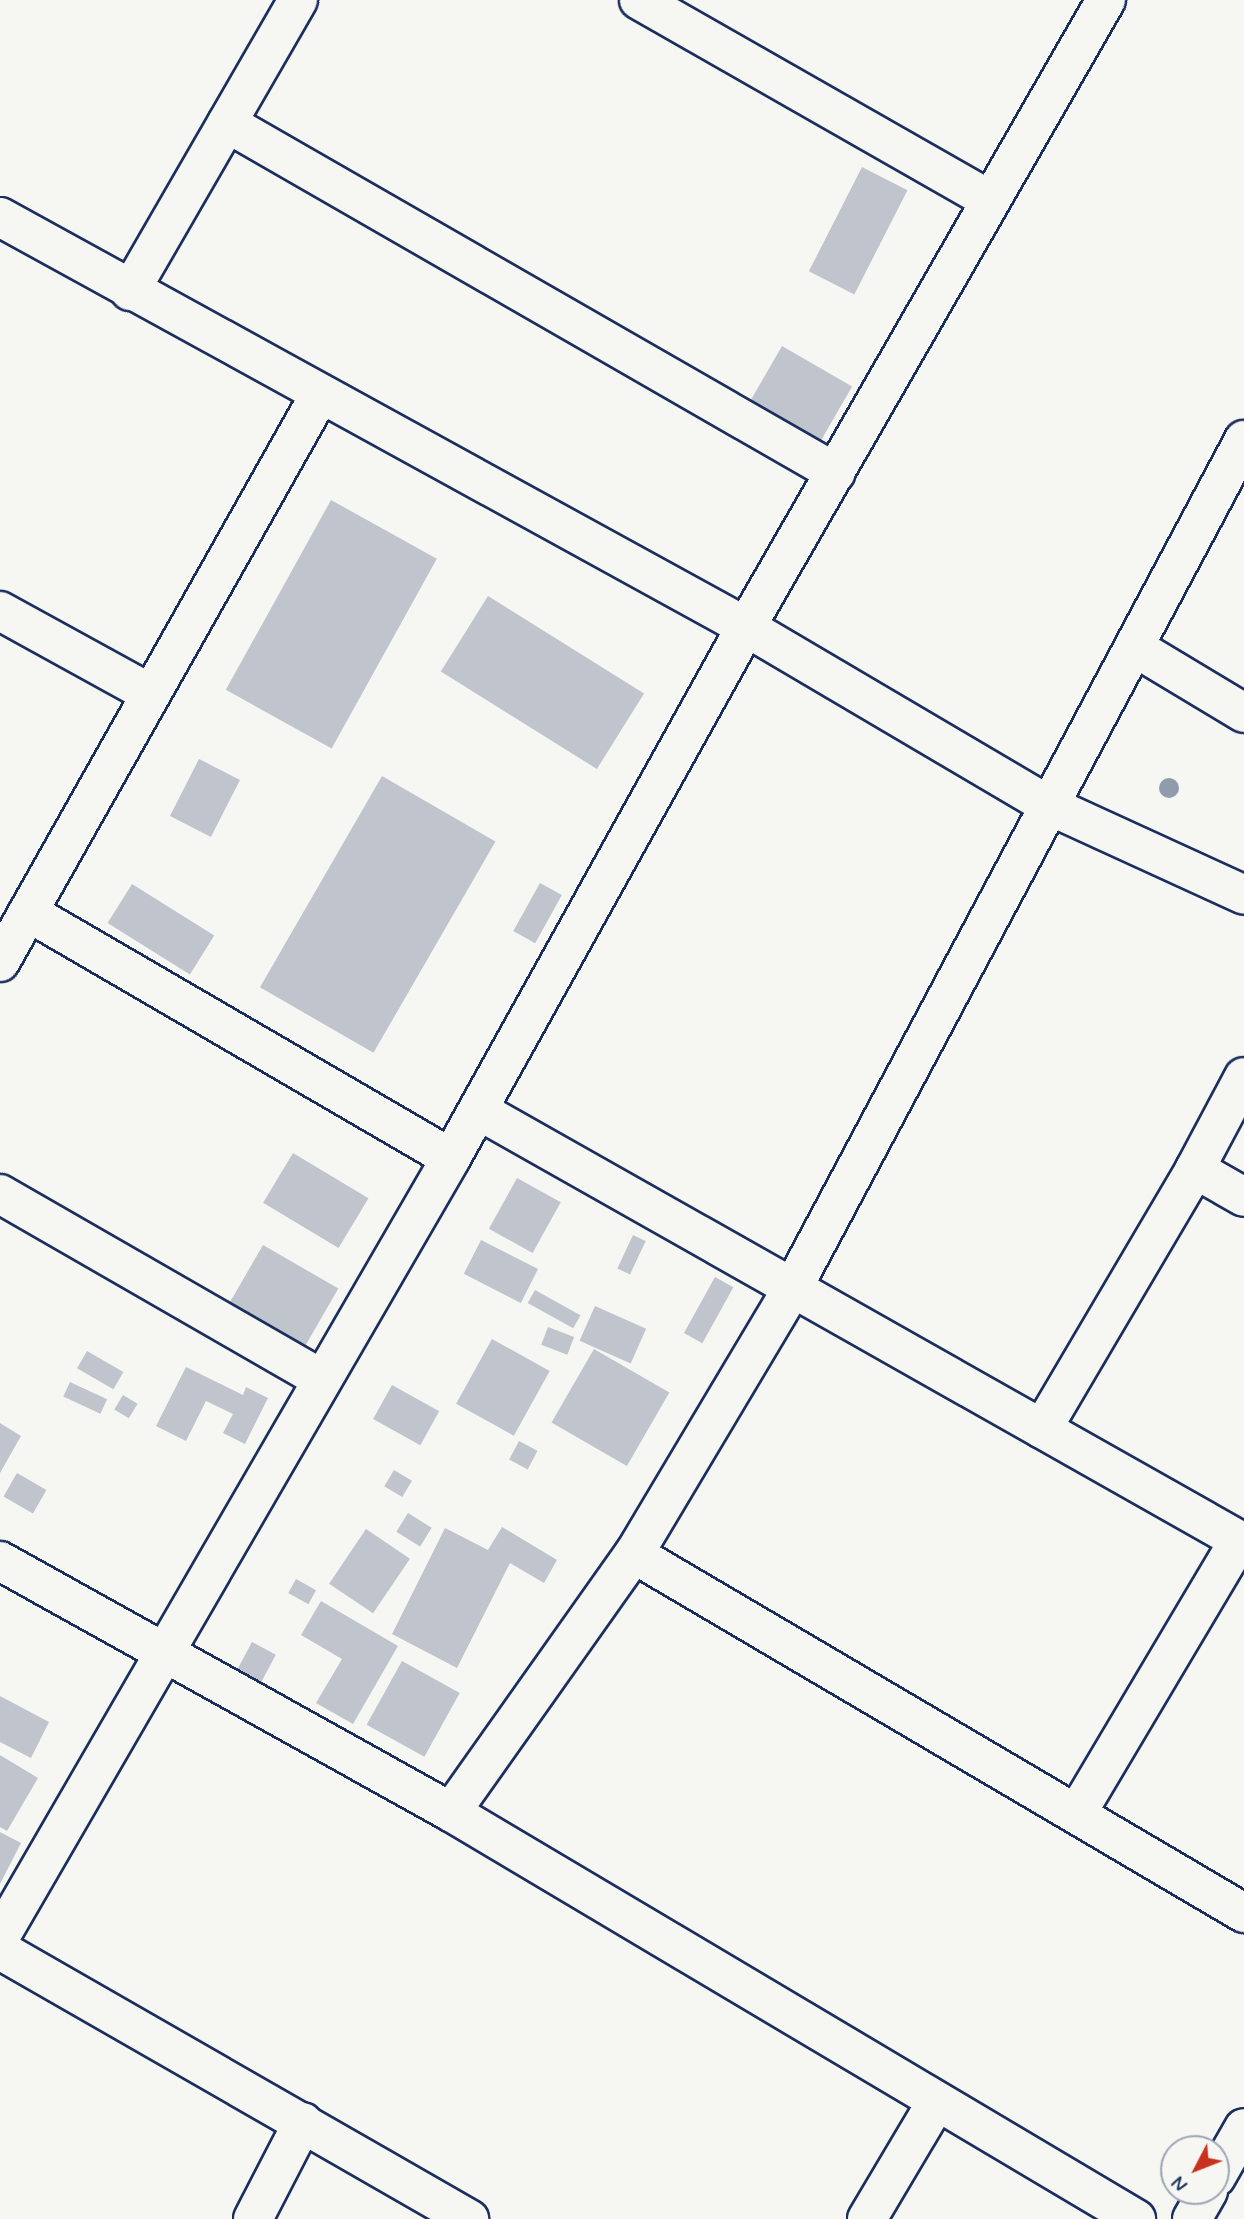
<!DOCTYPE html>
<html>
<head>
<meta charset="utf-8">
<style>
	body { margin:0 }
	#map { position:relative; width:1244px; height:2219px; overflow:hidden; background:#f6f6f2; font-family:Mynerve,sans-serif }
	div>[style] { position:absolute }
	.building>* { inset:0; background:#c0c4cd; transform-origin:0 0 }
	.roads { filter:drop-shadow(2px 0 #1b2f5e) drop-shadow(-2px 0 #1b2f5e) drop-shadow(0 2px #1b2f5e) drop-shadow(0 -2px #1b2f5e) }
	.minor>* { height:38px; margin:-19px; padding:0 19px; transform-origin:19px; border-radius:19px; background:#f6f6f2 }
	.trees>* { width:20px; height:20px; margin:-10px; border-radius:50%; background:#929bae }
	span { translate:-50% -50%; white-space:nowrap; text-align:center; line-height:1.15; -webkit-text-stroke:7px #f6f6f2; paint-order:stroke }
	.north { position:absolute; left:1160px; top:2135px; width:70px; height:70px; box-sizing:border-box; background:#f6f6f2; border:2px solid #9ea6b7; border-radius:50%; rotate:228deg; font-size:19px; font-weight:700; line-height:28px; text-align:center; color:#1b2f5e }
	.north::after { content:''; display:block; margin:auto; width:24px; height:32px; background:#c8321e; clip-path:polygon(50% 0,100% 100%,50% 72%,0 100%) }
</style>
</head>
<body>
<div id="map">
	<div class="building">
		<div style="left:862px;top:167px;width:51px;height:117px;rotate:27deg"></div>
		<div style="left:782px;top:346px;width:81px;height:63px;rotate:30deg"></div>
		<div style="left:331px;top:500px;width:121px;height:217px;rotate:29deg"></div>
		<div style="left:488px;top:596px;width:184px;height:89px;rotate:32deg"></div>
		<div style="left:199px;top:759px;width:46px;height:64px;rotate:27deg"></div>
		<div style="left:382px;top:776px;width:131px;height:244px;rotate:30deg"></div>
		<div style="left:540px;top:883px;width:25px;height:55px;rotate:29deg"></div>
		<div style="left:132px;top:884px;width:97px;height:46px;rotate:32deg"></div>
		<div style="left:293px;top:1153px;width:88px;height:58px;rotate:31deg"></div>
		<div style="left:517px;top:1178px;width:50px;height:58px;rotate:29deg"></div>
		<div style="left:633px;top:1235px;width:14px;height:37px;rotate:25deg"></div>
		<div style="left:481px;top:1240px;width:64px;height:38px;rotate:27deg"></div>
		<div style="left:263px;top:1245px;width:87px;height:82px;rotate:30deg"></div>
		<div style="left:715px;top:1277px;width:21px;height:64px;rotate:29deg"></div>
		<div style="left:535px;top:1290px;width:52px;height:15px;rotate:29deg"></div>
		<div style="left:595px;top:1306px;width:56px;height:38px;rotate:24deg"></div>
		<div style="left:548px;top:1327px;width:28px;height:19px;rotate:21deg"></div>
		<div style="left:492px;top:1339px;width:66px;height:74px;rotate:29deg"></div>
		<div style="left:594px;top:1349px;width:87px;height:85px;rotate:30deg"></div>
		<div style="left:87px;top:1351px;width:42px;height:20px;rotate:30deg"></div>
		<div style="clip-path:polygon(186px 1367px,243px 1395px,246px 1387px,268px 1398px,245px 1444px,223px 1433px,233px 1414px,206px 1401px,186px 1441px,156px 1426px)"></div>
		<div style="left:70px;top:1382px;width:41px;height:16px;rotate:25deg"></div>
		<div style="left:392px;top:1385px;width:54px;height:39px;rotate:29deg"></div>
		<div style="left:123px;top:1395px;width:17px;height:17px;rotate:31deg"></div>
		<div style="clip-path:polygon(0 1423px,21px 1436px,0 1473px)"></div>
		<div style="left:519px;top:1441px;width:21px;height:21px;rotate:28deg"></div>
		<div style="left:394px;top:1470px;width:21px;height:19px;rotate:31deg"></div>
		<div style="left:17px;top:1473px;width:34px;height:27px;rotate:30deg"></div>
		<div style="left:408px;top:1513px;width:28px;height:22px;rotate:32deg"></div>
		<div style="clip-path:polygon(502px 1527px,557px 1560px,544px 1583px,510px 1563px,457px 1668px,392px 1634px,445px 1528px,488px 1550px)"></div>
		<div style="left:366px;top:1529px;width:53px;height:66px;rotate:34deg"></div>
		<div style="left:296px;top:1579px;width:23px;height:16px;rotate:29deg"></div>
		<div style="clip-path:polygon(321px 1601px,398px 1646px,353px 1724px,316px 1703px,342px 1659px,301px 1635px)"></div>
		<div style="left:252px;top:1642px;width:27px;height:38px;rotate:28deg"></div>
		<div style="left:402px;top:1661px;width:66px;height:73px;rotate:29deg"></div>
		<div style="clip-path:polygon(0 1696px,49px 1722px,31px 1758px,0 1742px)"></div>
		<div style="clip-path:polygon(0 1755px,38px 1778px,7px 1831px,0 1827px)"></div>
		<div style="clip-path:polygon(0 1832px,21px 1843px,0 1884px)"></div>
	</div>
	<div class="roads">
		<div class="minor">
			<div style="left:639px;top:0;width:403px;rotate:29.7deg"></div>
			<div style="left:227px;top:123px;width:702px;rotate:29.89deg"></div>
			<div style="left:0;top:217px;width:851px;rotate:28.79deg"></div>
			<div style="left:746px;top:627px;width:353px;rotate:30.5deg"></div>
			<div style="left:1050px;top:806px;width:213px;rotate:24.6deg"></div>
			<div style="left:130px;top:291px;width:336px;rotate:-60deg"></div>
			<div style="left:0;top:611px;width:172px;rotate:28.8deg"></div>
			<div style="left:1136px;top:648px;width:126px;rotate:31deg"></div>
			<div style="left:28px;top:912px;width:489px;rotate:30.2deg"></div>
			<div style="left:0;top:962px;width:650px;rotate:-60.59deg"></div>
			<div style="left:478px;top:1110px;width:880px;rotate:29.48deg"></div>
			<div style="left:1195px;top:1169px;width:56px;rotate:29.7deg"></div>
			<div style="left:0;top:1194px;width:371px;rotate:29.9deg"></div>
			<div style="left:1042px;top:1429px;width:302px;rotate:-59.5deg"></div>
			<div style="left:1195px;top:1169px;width:104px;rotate:-62deg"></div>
			<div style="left:634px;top:1554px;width:708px;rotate:30.48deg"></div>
			<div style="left:0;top:1561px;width:516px;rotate:29.1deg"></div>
			<div style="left:451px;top:1812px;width:797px;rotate:30.72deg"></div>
			<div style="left:451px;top:1812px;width:316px;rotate:-54.7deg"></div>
			<div style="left:634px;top:1554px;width:309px;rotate:-59.2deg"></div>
			<div style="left:792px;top:1289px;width:962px;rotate:-61.97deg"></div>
			<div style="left:1077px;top:1813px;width:317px;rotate:-59.3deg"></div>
			<div style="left:0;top:1937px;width:900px;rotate:-59.93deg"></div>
			<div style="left:451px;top:1158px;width:607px;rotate:-60.95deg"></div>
			<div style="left:746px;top:627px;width:723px;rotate:-60.14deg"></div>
			<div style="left:0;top:1950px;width:541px;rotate:29.84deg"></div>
			<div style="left:1216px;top:2177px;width:56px;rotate:-60.3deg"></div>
			<div style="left:253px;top:2219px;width:109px;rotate:-62.7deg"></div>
			<div style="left:867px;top:2219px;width:135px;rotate:-59.3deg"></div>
			<div style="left:1192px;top:2219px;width:32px;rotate:-60deg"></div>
		</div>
	</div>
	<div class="trees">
		<div style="left:1169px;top:788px"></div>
	</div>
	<div class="north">N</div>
</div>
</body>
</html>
